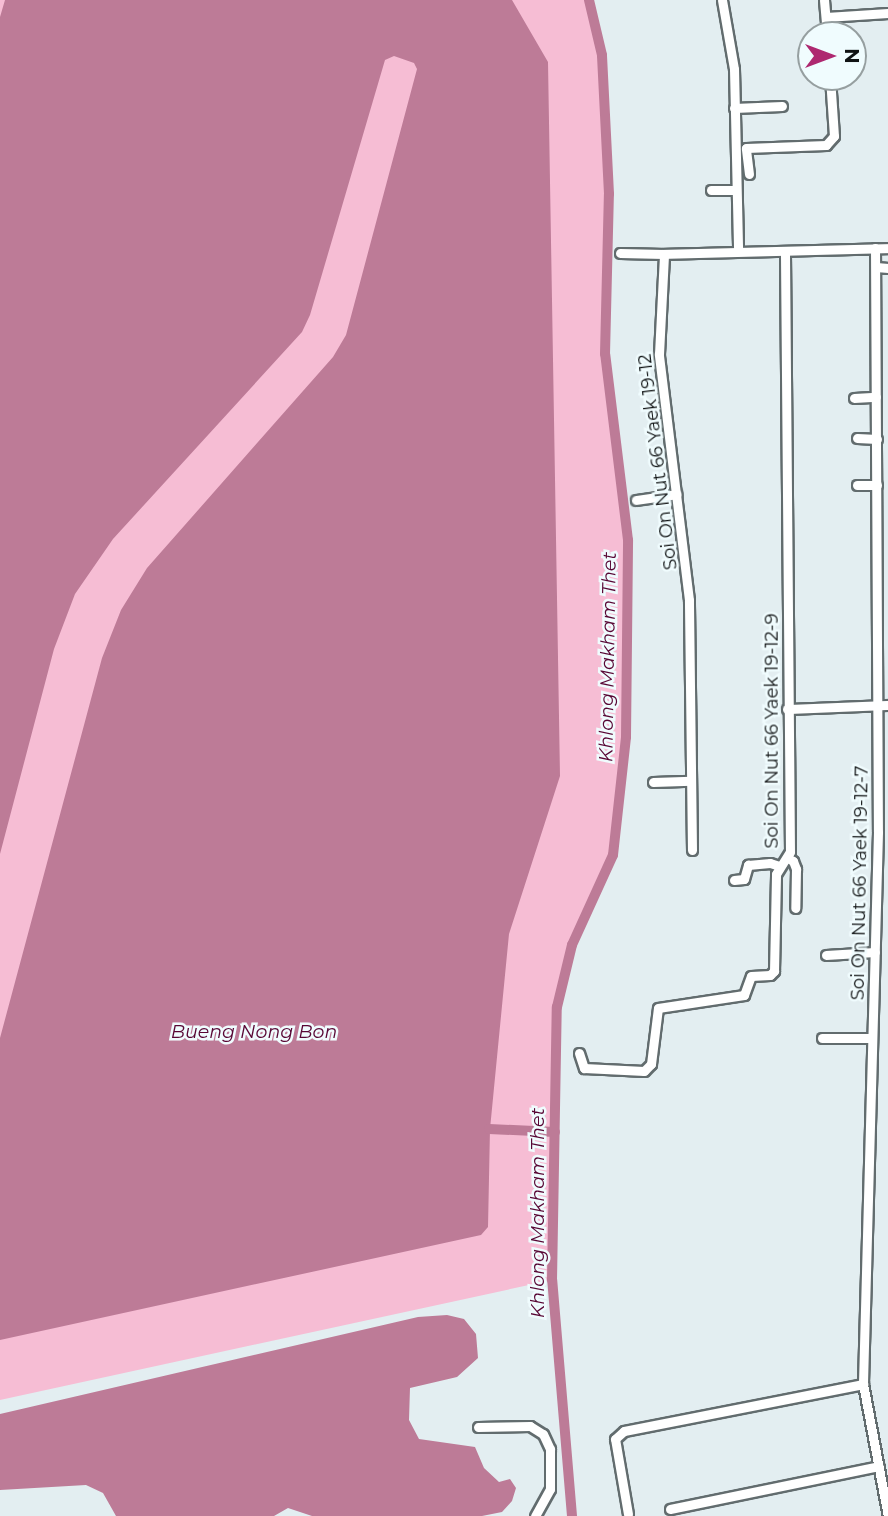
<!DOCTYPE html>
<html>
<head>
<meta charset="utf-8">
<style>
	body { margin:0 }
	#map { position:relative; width:888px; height:1516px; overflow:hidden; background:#e3eef1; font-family:Montserrat,sans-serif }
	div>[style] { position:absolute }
	.green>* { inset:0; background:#f6bdd4 }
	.water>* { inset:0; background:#bd7b97 }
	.canal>* { height:10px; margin:-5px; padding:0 5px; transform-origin:5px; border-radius:5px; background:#bd7b97 }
	.roads { filter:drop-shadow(2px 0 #626c6e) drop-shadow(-2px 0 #626c6e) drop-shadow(0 2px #626c6e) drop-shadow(0 -2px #626c6e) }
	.minor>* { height:9px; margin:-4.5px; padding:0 4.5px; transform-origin:4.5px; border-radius:4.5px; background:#fff }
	span { translate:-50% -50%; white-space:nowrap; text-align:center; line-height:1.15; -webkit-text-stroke:5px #f0fcfe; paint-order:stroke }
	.street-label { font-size:18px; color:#101314 }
	.water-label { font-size:19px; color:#580634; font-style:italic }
	.north { position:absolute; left:797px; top:21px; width:70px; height:70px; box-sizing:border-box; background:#f0fcfe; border:2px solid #969fa0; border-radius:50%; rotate:90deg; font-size:19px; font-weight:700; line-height:28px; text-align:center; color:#101314 }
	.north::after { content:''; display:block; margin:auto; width:24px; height:32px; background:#ae2870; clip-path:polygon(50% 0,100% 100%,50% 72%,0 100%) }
</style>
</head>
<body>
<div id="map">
	<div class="green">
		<div style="clip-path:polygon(0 0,589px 0,602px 55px,609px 194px,605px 354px,628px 540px,626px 737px,613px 855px,572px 945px,557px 1007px,552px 1280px,0 1400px)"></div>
	</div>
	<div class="water">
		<div style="clip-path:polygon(5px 0,512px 0,548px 62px,560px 776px,509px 934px,490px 1129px,488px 1227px,481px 1235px,0 1340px,0 1038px,102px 658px,121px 610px,147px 568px,333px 357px,346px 335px,417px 69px,414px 63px,394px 56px,385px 60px,310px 315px,302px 332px,113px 539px,75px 594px,54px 649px,0 854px,0 17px)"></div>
		<div style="clip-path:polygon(447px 1315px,464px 1319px,476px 1334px,478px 1358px,457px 1377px,410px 1388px,409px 1420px,419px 1439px,475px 1447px,484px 1468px,499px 1482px,510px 1479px,516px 1488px,512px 1501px,502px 1512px,482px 1516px,312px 1516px,288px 1508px,274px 1516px,116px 1516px,103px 1493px,86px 1485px,0 1490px,0 1414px,418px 1317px)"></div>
	</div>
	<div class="canal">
		<div style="left:489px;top:1129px;width:66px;rotate:2.6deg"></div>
		<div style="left:572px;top:1516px;width:237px;rotate:-94.8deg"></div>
		<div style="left:552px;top:1280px;width:273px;rotate:-89deg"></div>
		<div style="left:557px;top:1007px;width:64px;rotate:-76.4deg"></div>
		<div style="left:572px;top:945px;width:99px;rotate:-65.5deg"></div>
		<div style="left:613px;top:855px;width:119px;rotate:-83.7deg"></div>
		<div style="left:626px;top:737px;width:197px;rotate:-89.4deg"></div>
		<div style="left:628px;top:540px;width:187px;rotate:-97deg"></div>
		<div style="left:605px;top:354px;width:160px;rotate:-88.6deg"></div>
		<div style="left:609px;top:194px;width:139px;rotate:-92.9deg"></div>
		<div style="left:602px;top:55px;width:57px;rotate:-103.3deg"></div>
	</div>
	<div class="roads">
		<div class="minor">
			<div style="left:722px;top:0;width:70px;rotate:80.1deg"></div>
			<div style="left:734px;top:69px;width:181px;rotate:88.7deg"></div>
			<div style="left:824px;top:0;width:35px;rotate:85deg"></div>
			<div style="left:826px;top:17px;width:62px;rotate:-3.7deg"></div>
			<div style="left:734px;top:108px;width:48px;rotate:-2.4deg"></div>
			<div style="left:749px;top:174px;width:26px;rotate:-97deg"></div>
			<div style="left:746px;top:148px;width:80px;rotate:-2.1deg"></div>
			<div style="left:826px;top:145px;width:12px;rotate:-48deg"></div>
			<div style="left:834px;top:136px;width:59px;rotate:-93.9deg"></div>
			<div style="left:711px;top:190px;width:25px"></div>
			<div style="left:875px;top:248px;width:584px;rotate:89.71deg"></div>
			<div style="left:878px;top:832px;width:552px;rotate:91.56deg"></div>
			<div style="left:863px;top:1384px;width:134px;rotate:79.3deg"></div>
			<div style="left:620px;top:253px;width:44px;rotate:1.3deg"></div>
			<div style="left:876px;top:267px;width:12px;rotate:5deg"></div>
			<div style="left:854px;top:398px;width:22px;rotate:-3deg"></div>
			<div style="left:857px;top:438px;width:20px;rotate:3deg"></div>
			<div style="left:857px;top:485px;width:20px"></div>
			<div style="left:636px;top:500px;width:41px;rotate:-8.3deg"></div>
			<div style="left:787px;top:709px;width:101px;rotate:-2.3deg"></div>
			<div style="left:653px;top:782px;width:38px;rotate:-2deg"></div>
			<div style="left:692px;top:850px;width:250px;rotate:-90.7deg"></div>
			<div style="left:689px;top:600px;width:248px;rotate:-97deg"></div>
			<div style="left:659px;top:354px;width:100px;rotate:-87.1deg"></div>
			<div style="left:664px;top:254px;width:224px;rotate:-1.5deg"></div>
			<div style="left:788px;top:858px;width:6px;rotate:31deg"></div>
			<div style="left:793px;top:861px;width:9px;rotate:69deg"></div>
			<div style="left:796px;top:869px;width:39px;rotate:91deg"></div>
			<div style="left:734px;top:880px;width:10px;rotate:-6deg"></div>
			<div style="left:744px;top:879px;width:15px;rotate:-74deg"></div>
			<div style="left:748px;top:865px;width:22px;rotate:-5deg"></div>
			<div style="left:770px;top:863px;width:9px;rotate:18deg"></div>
			<div style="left:826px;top:955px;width:49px;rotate:-3.5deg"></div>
			<div style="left:822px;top:1038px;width:50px"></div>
			<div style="left:579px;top:1053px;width:16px;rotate:72deg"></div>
			<div style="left:584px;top:1068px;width:60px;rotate:2.9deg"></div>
			<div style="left:644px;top:1071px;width:10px;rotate:-45deg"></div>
			<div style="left:651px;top:1064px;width:56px;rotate:-82.9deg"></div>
			<div style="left:658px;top:1008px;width:87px;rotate:-8.6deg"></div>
			<div style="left:744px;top:995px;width:20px;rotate:-70deg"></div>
			<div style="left:751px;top:976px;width:19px;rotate:-3deg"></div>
			<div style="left:770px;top:975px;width:6px;rotate:-45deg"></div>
			<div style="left:774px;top:971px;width:97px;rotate:-88.8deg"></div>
			<div style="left:776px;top:874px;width:26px;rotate:-58deg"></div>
			<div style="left:790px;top:852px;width:601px;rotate:-90.48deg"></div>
			<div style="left:478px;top:1427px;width:52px;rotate:-1.1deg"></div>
			<div style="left:530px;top:1426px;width:15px;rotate:32deg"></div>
			<div style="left:543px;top:1434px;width:17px;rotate:65deg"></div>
			<div style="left:550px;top:1449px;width:40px;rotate:90deg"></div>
			<div style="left:550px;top:1489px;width:31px;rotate:119deg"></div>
			<div style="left:670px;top:1509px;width:213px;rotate:-11.6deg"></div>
			<div style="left:628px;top:1514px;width:76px;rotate:-99.8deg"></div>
			<div style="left:615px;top:1439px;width:12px;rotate:-42deg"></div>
			<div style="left:624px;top:1431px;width:244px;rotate:-11.1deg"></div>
		</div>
	</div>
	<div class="street-label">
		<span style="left:658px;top:462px;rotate:-97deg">Soi On Nut 66 Yaek 19-12</span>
		<span style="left:772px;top:731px;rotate:-90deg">Soi On Nut 66 Yaek 19-12-9</span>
		<span style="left:860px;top:883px;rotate:-89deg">Soi On Nut 66 Yaek 19-12-7</span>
	</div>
	<div class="water-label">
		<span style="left:608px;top:657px;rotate:-89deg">Khlong Makham Thet</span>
		<span style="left:254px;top:1032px">Bueng Nong Bon</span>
		<span style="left:538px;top:1213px;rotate:-90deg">Khlong Makham Thet</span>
	</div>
	<div class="north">N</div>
</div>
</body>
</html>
